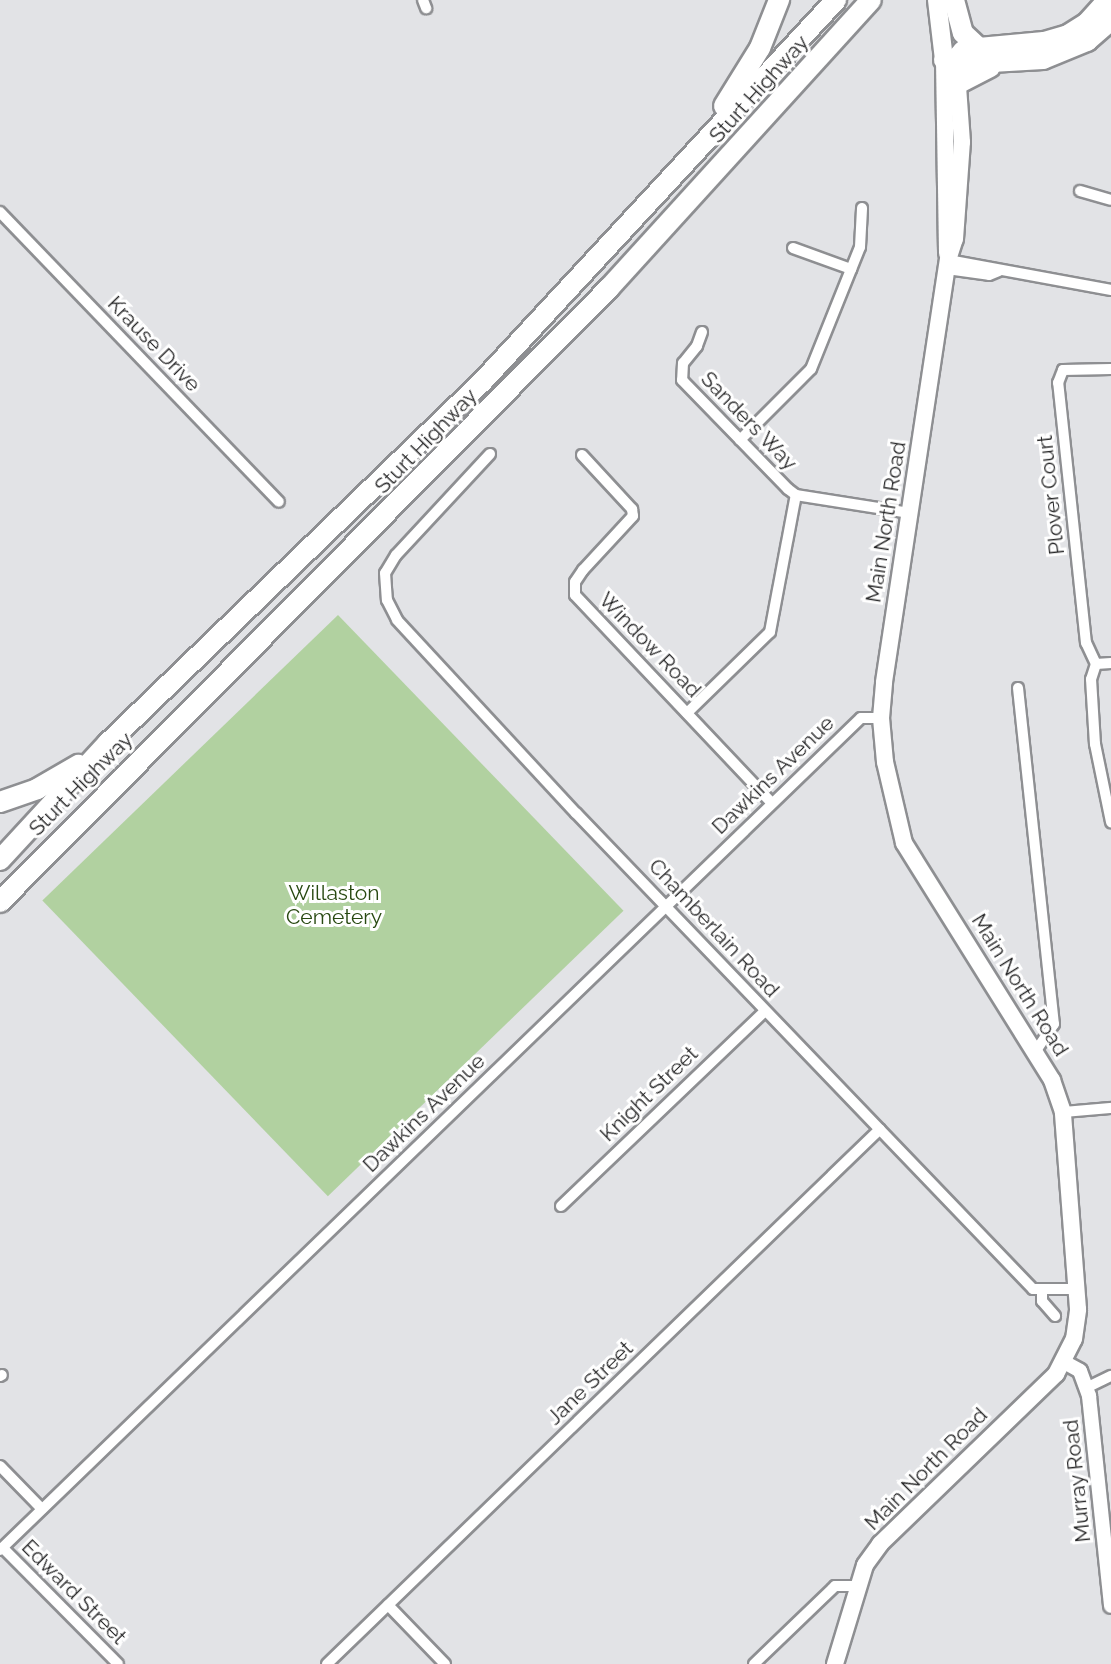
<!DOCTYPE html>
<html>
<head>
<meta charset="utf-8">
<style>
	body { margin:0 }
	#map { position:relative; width:1111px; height:1664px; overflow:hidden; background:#e2e3e6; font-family:Raleway,sans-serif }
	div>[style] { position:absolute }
	.green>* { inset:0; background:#b1d1a0; transform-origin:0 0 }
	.roads { filter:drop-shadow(2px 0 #8e8f92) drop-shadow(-2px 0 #8e8f92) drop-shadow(0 2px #8e8f92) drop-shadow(0 -2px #8e8f92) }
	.minor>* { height:10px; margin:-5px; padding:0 5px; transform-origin:5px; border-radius:5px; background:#fff }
	.tertiary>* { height:14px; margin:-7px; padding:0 7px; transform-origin:7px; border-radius:7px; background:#fff }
	.primary>* { height:16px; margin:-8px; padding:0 8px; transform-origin:8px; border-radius:8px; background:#fff }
	.trunk>* { height:18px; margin:-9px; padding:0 9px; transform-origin:9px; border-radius:9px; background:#fff }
	.motorway>* { height:20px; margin:-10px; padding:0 10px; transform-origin:10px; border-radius:10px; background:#fff }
	span { translate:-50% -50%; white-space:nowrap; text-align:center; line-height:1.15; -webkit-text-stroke:6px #fff; paint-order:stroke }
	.street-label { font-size:21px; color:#262627 }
	.park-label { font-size:21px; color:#284911 }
</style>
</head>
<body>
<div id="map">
	<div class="green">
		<div style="left:338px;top:615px;width:411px;height:411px;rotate:46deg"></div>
	</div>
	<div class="roads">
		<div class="minor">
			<div style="left:423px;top:0;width:9px;rotate:69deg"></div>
			<div style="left:1080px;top:191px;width:32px;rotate:16deg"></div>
			<div style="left:0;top:212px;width:402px;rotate:46.1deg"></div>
			<div style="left:793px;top:248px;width:62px;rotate:19.9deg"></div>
			<div style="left:948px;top:260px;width:166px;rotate:10.4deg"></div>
			<div style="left:947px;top:269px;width:42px;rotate:8.1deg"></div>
			<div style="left:989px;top:275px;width:11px;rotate:-22deg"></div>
			<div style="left:702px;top:332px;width:15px;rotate:110deg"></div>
			<div style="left:697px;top:346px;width:22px;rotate:129deg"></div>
			<div style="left:683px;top:363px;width:17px;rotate:93deg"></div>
			<div style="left:682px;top:380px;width:152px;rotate:45.8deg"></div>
			<div style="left:788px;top:489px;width:10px;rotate:37deg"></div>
			<div style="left:796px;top:495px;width:115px;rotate:9deg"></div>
			<div style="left:740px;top:440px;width:100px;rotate:-45deg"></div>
			<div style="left:811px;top:369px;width:131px;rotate:-68.1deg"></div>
			<div style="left:860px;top:247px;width:39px;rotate:-87deg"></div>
			<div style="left:490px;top:454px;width:138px;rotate:132.9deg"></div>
			<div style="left:396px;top:555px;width:21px;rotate:121deg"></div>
			<div style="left:385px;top:573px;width:27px;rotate:86deg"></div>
			<div style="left:387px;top:600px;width:22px;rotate:63deg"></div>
			<div style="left:397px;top:620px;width:263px;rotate:47.2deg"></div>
			<div style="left:576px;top:813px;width:660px;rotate:46.17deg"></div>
			<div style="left:1033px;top:1289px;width:44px"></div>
			<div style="left:582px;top:455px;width:74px;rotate:47.2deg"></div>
			<div style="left:632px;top:509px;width:7px;rotate:82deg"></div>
			<div style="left:633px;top:516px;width:74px;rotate:132.8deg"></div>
			<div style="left:583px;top:570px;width:14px;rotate:124deg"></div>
			<div style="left:575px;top:582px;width:13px;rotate:90deg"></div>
			<div style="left:575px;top:595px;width:286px;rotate:46.6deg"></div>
			<div style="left:1111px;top:663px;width:15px;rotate:176deg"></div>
			<div style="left:1096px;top:664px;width:16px;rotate:108deg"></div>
			<div style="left:1091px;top:679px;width:65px;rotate:86.5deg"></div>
			<div style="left:1095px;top:744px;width:80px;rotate:78.4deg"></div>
			<div style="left:1096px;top:664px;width:23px;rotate:-115deg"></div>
			<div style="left:1086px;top:643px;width:262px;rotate:-96.1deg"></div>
			<div style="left:1058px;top:383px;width:14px;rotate:-69deg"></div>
			<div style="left:1063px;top:370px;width:48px;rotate:-1.2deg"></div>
			<div style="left:1018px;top:688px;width:338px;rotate:83.9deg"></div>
			<div style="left:1054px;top:1024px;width:32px;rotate:124deg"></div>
			<div style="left:687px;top:713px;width:116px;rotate:-44.3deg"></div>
			<div style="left:770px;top:632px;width:139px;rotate:-79.3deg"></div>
			<div style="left:1063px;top:1112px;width:48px;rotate:-4.8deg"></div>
			<div style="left:561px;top:1206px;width:282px;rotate:-43.7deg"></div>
			<div style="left:1042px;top:1291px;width:10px;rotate:90deg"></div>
			<div style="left:1042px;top:1301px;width:20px;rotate:49deg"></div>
			<div style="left:0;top:1376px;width:2px;rotate:-27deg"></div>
			<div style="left:1086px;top:1388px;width:28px;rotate:-26deg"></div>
			<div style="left:0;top:1466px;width:60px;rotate:45.7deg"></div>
			<div style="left:3px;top:1548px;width:163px;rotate:45.2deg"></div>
			<div style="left:0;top:1550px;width:1197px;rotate:-44.02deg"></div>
			<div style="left:861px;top:718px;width:20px"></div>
			<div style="left:388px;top:1605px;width:82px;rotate:46deg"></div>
			<div style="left:327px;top:1664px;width:769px;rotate:-44.05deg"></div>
			<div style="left:754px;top:1664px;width:112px;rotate:-43.9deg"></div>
			<div style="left:835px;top:1586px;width:22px"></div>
		</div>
		<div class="tertiary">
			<div style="left:1064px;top:1362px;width:18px;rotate:29deg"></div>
			<div style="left:1080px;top:1371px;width:27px;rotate:70deg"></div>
			<div style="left:1089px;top:1396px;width:211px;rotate:84deg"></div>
		</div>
		<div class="primary">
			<div style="left:944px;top:60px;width:193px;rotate:89.1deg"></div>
			<div style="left:835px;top:1664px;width:103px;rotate:-73.1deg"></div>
			<div style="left:865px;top:1565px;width:26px;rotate:-54deg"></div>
			<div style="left:880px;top:1544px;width:245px;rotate:-44deg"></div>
			<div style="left:1056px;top:1374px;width:39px;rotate:-63deg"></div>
			<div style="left:1074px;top:1339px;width:30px;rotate:-82deg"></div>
			<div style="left:1078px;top:1309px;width:198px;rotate:-94.4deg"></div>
			<div style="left:1063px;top:1112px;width:34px;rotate:-109deg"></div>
			<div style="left:1052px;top:1080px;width:279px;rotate:-122deg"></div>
			<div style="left:904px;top:843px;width:83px;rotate:-103.2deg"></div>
			<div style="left:885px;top:762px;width:44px;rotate:-95.2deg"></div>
			<div style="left:881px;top:718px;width:36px;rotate:-85deg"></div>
			<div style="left:884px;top:682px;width:427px;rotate:-81.4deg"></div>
			<div style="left:948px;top:260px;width:22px;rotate:-72deg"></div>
			<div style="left:955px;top:239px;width:97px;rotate:-85.9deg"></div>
			<div style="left:962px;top:142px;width:83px;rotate:-94.1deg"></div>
		</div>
		<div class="trunk">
			<div style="left:937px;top:0;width:60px;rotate:83.3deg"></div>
		</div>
		<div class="motorway">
			<div style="left:954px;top:0;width:34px;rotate:75deg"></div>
			<div style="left:963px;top:33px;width:22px;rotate:43deg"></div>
			<div style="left:956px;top:59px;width:11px;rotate:-49deg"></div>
			<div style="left:963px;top:51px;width:16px;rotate:-11deg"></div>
			<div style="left:979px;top:48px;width:65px;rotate:-5.3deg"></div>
			<div style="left:1044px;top:42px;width:25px;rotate:-16deg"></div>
			<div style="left:1068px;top:35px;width:22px;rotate:-32deg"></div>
			<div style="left:1087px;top:23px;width:31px;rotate:-48deg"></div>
			<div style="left:944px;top:60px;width:30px;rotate:6deg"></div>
			<div style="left:974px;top:63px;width:69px;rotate:-3.3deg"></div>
			<div style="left:1043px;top:59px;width:48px;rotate:-22.2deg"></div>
			<div style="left:1087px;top:41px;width:32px;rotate:-41deg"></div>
			<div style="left:957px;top:84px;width:37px;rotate:-27deg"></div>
			<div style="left:724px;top:106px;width:68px;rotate:-58.2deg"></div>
			<div style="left:760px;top:48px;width:52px;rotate:-68.4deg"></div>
			<div style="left:0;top:802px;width:39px;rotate:-19deg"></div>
			<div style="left:37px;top:789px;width:48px;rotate:-30.3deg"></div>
			<div style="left:0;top:860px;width:159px;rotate:-47.3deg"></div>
			<div style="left:108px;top:743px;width:520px;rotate:-43.99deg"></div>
			<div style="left:482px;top:382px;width:521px;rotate:-47.18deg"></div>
			<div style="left:0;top:902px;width:865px;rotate:-45.23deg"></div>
			<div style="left:609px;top:288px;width:389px;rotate:-47.7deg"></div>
		</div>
	</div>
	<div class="street-label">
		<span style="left:759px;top:89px;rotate:-48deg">Sturt Highway</span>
		<span style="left:154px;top:344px;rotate:46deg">Krause Drive</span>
		<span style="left:749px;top:421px;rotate:46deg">Sanders Way</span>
		<span style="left:426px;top:441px;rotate:-46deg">Sturt Highway</span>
		<span style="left:1051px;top:495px;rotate:-96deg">Plover Court</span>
		<span style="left:886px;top:522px;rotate:-81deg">Main North Road</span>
		<span style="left:650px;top:645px;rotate:46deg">Window Road</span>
		<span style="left:773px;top:775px;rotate:-44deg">Dawkins Avenue</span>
		<span style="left:81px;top:784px;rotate:-45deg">Sturt Highway</span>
		<span style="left:714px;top:928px;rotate:47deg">Chamberlain Road</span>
		<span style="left:1020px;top:985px;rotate:58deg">Main North Road</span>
		<span style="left:649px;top:1094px;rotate:-44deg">Knight Street</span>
		<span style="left:424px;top:1113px;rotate:-44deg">Dawkins Avenue</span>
		<span style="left:590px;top:1383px;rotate:-44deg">Jane Street</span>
		<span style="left:926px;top:1469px;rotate:-45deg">Main North Road</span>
		<span style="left:1077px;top:1481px;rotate:-96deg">Murray Road</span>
		<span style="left:74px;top:1592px;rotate:45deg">Edward Street</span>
	</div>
	<div class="park-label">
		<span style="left:334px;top:905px">Willaston<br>Cemetery</span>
	</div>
</div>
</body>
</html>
